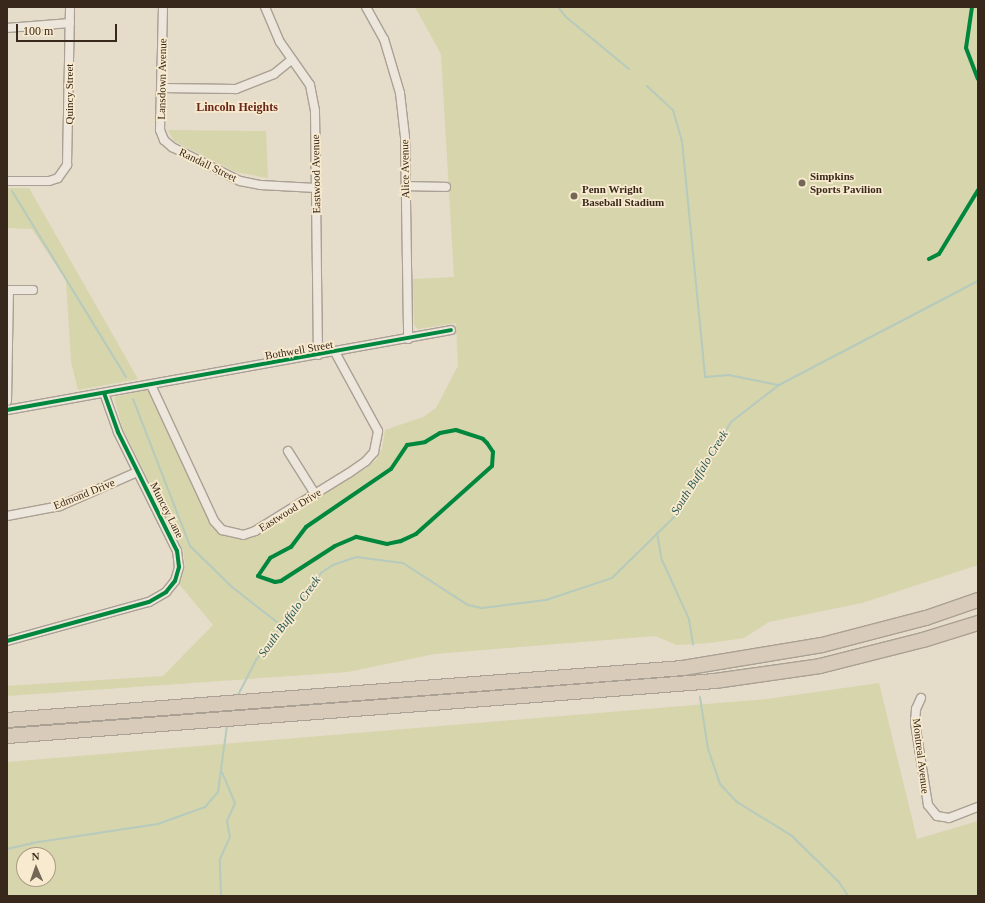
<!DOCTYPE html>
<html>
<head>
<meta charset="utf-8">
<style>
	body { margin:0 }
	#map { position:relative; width:985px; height:903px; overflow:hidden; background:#e5dcca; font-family:"Times New Roman",serif }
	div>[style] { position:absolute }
	.green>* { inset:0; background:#d6d5ab }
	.stream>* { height:2px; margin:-1px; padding:0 1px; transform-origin:1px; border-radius:1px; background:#b6cabd }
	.roads { filter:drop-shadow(1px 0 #aaa093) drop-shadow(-1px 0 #aaa093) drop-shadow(0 1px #aaa093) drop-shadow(0 -1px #aaa093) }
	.street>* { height:8px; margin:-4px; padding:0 4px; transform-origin:4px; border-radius:4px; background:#ece6dc }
	.highway>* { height:14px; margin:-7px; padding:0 7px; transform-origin:7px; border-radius:7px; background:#d8cbba }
	.cycleway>* { height:4px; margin:-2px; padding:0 2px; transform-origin:2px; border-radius:2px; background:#00873e }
	.dots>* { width:11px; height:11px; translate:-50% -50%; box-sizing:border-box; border:2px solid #f8eace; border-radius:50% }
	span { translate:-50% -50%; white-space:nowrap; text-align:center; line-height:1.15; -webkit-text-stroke:3.5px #f8eace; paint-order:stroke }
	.street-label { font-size:11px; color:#38281b }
	.poi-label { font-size:11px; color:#38281b; font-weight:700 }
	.left { translate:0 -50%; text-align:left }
	.neighbourhood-label { font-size:12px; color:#682618; font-weight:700 }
	.water-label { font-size:12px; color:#295954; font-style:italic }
	.frame { position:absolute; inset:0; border:8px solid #38281b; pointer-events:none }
	.north { position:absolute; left:16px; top:847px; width:40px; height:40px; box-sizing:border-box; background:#f8eace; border:1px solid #ab9c86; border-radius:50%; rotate:358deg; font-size:11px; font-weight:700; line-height:16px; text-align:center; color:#38281b }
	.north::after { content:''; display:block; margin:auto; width:14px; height:18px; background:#756758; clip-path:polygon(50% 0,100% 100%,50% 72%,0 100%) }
	.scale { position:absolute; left:16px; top:24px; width:101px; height:18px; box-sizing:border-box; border:2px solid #38281b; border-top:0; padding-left:5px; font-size:12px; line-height:14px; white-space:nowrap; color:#38281b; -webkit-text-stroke:3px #f8eace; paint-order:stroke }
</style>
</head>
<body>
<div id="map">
	<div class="green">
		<div style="clip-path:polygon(415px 7px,978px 7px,978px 565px,862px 603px,769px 622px,744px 638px,710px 643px,677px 645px,655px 636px,434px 654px,348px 672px,7px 696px,7px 686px,163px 676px,213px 625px,179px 584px,185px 565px,183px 550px,122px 427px,114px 397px,148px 390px,211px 524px,227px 536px,242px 539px,264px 531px,365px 469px,376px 460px,382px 449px,385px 430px,423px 417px,436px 408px,458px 366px,456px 323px,418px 329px,414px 325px,413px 279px,454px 277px,441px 54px)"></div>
		<div style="clip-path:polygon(168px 130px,266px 131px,268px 178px,236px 172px,174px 141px)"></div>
		<div style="clip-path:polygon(7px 188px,29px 188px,138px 379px,78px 390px,71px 361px,66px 280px,32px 229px,7px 228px)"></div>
		<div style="clip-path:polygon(evenodd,879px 683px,917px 839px,978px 821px,978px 896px,7px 896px,7px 762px,767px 699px,879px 683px,24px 855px,48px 855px,48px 879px,24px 879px,24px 855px)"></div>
	</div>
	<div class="stream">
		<div style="left:558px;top:7px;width:13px;rotate:51deg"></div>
		<div style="left:566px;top:17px;width:82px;rotate:39.5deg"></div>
		<div style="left:647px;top:86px;width:35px;rotate:43deg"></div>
		<div style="left:673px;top:110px;width:32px;rotate:74deg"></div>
		<div style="left:682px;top:141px;width:237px;rotate:84.4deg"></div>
		<div style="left:705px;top:377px;width:24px;rotate:-5deg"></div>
		<div style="left:729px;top:375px;width:50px;rotate:11.5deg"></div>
		<div style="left:12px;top:191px;width:218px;rotate:58.5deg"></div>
		<div style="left:133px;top:399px;width:158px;rotate:68.8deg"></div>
		<div style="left:190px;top:546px;width:59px;rotate:44.3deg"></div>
		<div style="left:232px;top:587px;width:63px;rotate:38deg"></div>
		<div style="left:657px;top:533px;width:27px;rotate:80deg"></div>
		<div style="left:662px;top:560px;width:65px;rotate:65.4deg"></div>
		<div style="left:689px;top:619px;width:26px;rotate:81deg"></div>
		<div style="left:237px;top:697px;width:42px;rotate:-62.8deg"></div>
		<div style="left:256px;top:660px;width:109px;rotate:-53.2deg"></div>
		<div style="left:321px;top:573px;width:14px;rotate:-34deg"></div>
		<div style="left:333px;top:565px;width:24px;rotate:-19deg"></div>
		<div style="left:356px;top:557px;width:47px;rotate:7.3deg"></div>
		<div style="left:403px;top:563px;width:77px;rotate:32.9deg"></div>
		<div style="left:468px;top:605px;width:14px;rotate:12deg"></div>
		<div style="left:482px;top:608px;width:64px;rotate:-7.1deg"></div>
		<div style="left:546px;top:600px;width:70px;rotate:-18.4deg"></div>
		<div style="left:612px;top:578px;width:90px;rotate:-44.5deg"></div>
		<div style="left:676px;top:515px;width:108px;rotate:-59.4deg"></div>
		<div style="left:731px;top:422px;width:61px;rotate:-37.6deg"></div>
		<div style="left:779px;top:385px;width:225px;rotate:-27.6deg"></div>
		<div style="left:700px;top:697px;width:53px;rotate:81.3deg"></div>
		<div style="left:708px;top:749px;width:37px;rotate:71deg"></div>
		<div style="left:720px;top:784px;width:25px;rotate:47deg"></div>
		<div style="left:737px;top:802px;width:65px;rotate:31.7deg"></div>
		<div style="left:792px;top:836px;width:66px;rotate:44.4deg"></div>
		<div style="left:839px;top:882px;width:17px;rotate:57deg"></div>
		<div style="left:7px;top:849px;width:26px;rotate:-13deg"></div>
		<div style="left:32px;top:843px;width:127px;rotate:-8.6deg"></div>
		<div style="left:158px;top:824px;width:50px;rotate:-19.9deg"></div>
		<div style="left:205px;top:807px;width:20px;rotate:-49deg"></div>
		<div style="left:218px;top:792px;width:68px;rotate:-82.3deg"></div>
		<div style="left:221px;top:896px;width:37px;rotate:-92deg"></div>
		<div style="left:220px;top:859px;width:24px;rotate:-66deg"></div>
		<div style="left:230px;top:837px;width:16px;rotate:-101deg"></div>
		<div style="left:227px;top:821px;width:20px;rotate:-66deg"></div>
		<div style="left:235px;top:803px;width:34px;rotate:-113deg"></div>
	</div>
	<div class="roads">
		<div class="street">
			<div style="left:163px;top:7px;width:123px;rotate:91.4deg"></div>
			<div style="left:160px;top:130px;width:11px;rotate:68deg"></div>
			<div style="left:164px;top:140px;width:11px;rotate:41deg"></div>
			<div style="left:172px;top:147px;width:76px;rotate:26.6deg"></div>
			<div style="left:240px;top:181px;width:20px;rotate:11deg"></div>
			<div style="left:260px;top:185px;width:56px;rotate:3.1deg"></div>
			<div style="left:265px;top:7px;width:38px;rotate:67deg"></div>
			<div style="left:280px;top:42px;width:52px;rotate:55.1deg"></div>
			<div style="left:310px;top:85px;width:26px;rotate:79deg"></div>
			<div style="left:315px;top:111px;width:244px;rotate:89.3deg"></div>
			<div style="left:366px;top:7px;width:37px;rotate:61deg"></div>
			<div style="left:384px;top:39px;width:56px;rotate:73.5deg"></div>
			<div style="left:400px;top:93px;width:44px;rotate:83.5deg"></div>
			<div style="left:405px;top:137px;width:202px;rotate:89.1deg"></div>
			<div style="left:7px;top:28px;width:63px;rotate:-4.5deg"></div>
			<div style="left:162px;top:88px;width:74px;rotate:0.8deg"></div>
			<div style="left:236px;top:89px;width:41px;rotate:-21.5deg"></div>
			<div style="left:274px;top:74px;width:22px;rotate:-39deg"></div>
			<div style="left:7px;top:181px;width:42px"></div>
			<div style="left:49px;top:181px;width:9px;rotate:-18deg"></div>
			<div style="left:58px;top:178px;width:16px;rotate:-55deg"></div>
			<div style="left:67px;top:165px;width:158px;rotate:-88.9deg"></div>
			<div style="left:406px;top:186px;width:40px;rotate:1.4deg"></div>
			<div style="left:7px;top:290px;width:26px"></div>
			<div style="left:151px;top:385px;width:150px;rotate:65.1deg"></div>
			<div style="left:214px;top:521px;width:12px;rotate:48deg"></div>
			<div style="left:222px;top:530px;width:22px;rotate:13deg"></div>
			<div style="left:243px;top:535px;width:13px;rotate:-18deg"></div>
			<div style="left:255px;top:531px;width:110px;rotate:-31.7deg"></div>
			<div style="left:349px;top:473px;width:21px;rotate:-35deg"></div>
			<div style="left:366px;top:461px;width:12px;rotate:-48deg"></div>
			<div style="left:374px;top:452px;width:21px;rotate:-79deg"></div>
			<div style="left:378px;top:431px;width:90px;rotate:-118.6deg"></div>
			<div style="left:7px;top:401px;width:111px;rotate:-89deg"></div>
			<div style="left:7px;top:410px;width:451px;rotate:-10.2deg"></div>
			<div style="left:288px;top:451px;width:51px;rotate:57.9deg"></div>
			<div style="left:7px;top:516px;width:54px;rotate:-10.7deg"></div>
			<div style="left:60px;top:506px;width:84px;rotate:-23.8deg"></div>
			<div style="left:7px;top:641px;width:147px;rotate:-15.4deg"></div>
			<div style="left:149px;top:602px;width:20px;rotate:-30deg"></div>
			<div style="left:166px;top:592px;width:14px;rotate:-51deg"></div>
			<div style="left:175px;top:581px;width:15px;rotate:-74deg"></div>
			<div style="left:179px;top:567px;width:16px;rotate:-97deg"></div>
			<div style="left:177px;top:551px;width:133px;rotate:-116.4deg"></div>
			<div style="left:118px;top:432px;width:41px;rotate:-109.7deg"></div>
			<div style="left:921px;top:698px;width:12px;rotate:114deg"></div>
			<div style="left:916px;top:709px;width:14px;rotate:94deg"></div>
			<div style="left:915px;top:723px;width:83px;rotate:81deg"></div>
			<div style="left:928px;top:805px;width:14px;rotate:51deg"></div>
			<div style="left:937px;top:816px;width:12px;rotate:9deg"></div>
			<div style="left:949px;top:818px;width:31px;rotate:-21deg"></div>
		</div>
		<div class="highway">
			<div style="left:7px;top:720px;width:678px;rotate:-4.4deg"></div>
			<div style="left:683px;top:668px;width:141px;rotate:-9.4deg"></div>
			<div style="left:822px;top:645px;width:107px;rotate:-14.6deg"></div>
			<div style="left:926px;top:618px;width:55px;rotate:-19.1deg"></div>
			<div style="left:7px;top:736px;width:710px;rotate:-4.44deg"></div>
			<div style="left:715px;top:681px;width:106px;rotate:-8.1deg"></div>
			<div style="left:820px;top:666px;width:106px;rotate:-14.2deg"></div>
			<div style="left:923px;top:640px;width:58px;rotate:-17.2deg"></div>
		</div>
	</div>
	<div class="cycleway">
		<div style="left:972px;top:7px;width:41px;rotate:98.3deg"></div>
		<div style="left:966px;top:48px;width:33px;rotate:69deg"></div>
		<div style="left:929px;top:259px;width:11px;rotate:-27deg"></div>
		<div style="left:939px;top:254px;width:75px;rotate:-58.6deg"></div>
		<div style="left:7px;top:410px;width:451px;rotate:-10.2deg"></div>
		<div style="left:456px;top:430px;width:28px;rotate:18deg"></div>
		<div style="left:483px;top:439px;width:6px;rotate:45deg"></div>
		<div style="left:487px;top:443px;width:11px;rotate:56deg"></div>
		<div style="left:493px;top:452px;width:14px;rotate:94deg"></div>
		<div style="left:492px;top:466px;width:102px;rotate:138.2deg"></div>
		<div style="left:416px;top:534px;width:17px;rotate:155deg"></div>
		<div style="left:401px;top:541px;width:14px;rotate:168deg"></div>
		<div style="left:387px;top:544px;width:32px;rotate:-167deg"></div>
		<div style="left:356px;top:537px;width:23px;rotate:157deg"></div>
		<div style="left:335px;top:546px;width:64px;rotate:147.1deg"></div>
		<div style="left:281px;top:581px;width:6px;rotate:171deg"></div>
		<div style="left:275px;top:582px;width:18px;rotate:-161deg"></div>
		<div style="left:258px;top:576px;width:22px;rotate:-56deg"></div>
		<div style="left:270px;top:558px;width:24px;rotate:-28deg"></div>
		<div style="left:291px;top:547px;width:25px;rotate:-53deg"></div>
		<div style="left:306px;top:527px;width:103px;rotate:-34.3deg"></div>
		<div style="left:391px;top:469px;width:29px;rotate:-56deg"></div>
		<div style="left:407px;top:445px;width:18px;rotate:-9deg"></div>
		<div style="left:425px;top:442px;width:17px;rotate:-31deg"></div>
		<div style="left:440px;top:433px;width:16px;rotate:-11deg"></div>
		<div style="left:7px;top:641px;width:147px;rotate:-15.4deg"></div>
		<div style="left:149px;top:602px;width:20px;rotate:-30deg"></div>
		<div style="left:166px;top:592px;width:14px;rotate:-51deg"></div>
		<div style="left:175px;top:581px;width:15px;rotate:-74deg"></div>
		<div style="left:179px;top:567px;width:16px;rotate:-97deg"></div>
		<div style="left:177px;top:551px;width:133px;rotate:-116.4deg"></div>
		<div style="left:118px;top:432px;width:41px;rotate:-109.7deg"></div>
	</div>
	<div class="dots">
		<div style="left:802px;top:183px;background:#756758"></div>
		<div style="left:574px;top:196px;background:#756758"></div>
	</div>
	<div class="street-label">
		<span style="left:162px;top:79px;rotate:-89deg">Lansdown Avenue</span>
		<span style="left:69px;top:94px;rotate:-90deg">Quincy Street</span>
		<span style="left:208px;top:165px;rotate:26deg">Randall Street</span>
		<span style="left:405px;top:169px;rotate:-91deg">Alice Avenue</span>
		<span style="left:316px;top:174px;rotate:-91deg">Eastwood Avenue</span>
		<span style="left:299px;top:350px;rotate:-10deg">Bothwell Street</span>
		<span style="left:84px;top:494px;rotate:-22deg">Edmond Drive</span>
		<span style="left:167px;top:510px;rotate:63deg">Muncey Lane</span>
		<span style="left:290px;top:510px;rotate:-32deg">Eastwood Drive</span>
		<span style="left:921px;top:756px;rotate:83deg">Montreal Avenue</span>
	</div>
	<div class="poi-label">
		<span class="left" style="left:810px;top:183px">Simpkins<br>Sports Pavilion</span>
		<span class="left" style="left:582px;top:196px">Penn Wright<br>Baseball Stadium</span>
	</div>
	<div class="neighbourhood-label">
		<span style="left:237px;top:108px">Lincoln Heights</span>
	</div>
	<div class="water-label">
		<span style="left:700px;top:473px;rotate:-58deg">South Buffalo Creek</span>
		<span style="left:290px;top:617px;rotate:-54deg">South Buffalo Creek</span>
	</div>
	<div class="frame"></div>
	<div class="north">N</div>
	<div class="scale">100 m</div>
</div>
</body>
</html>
